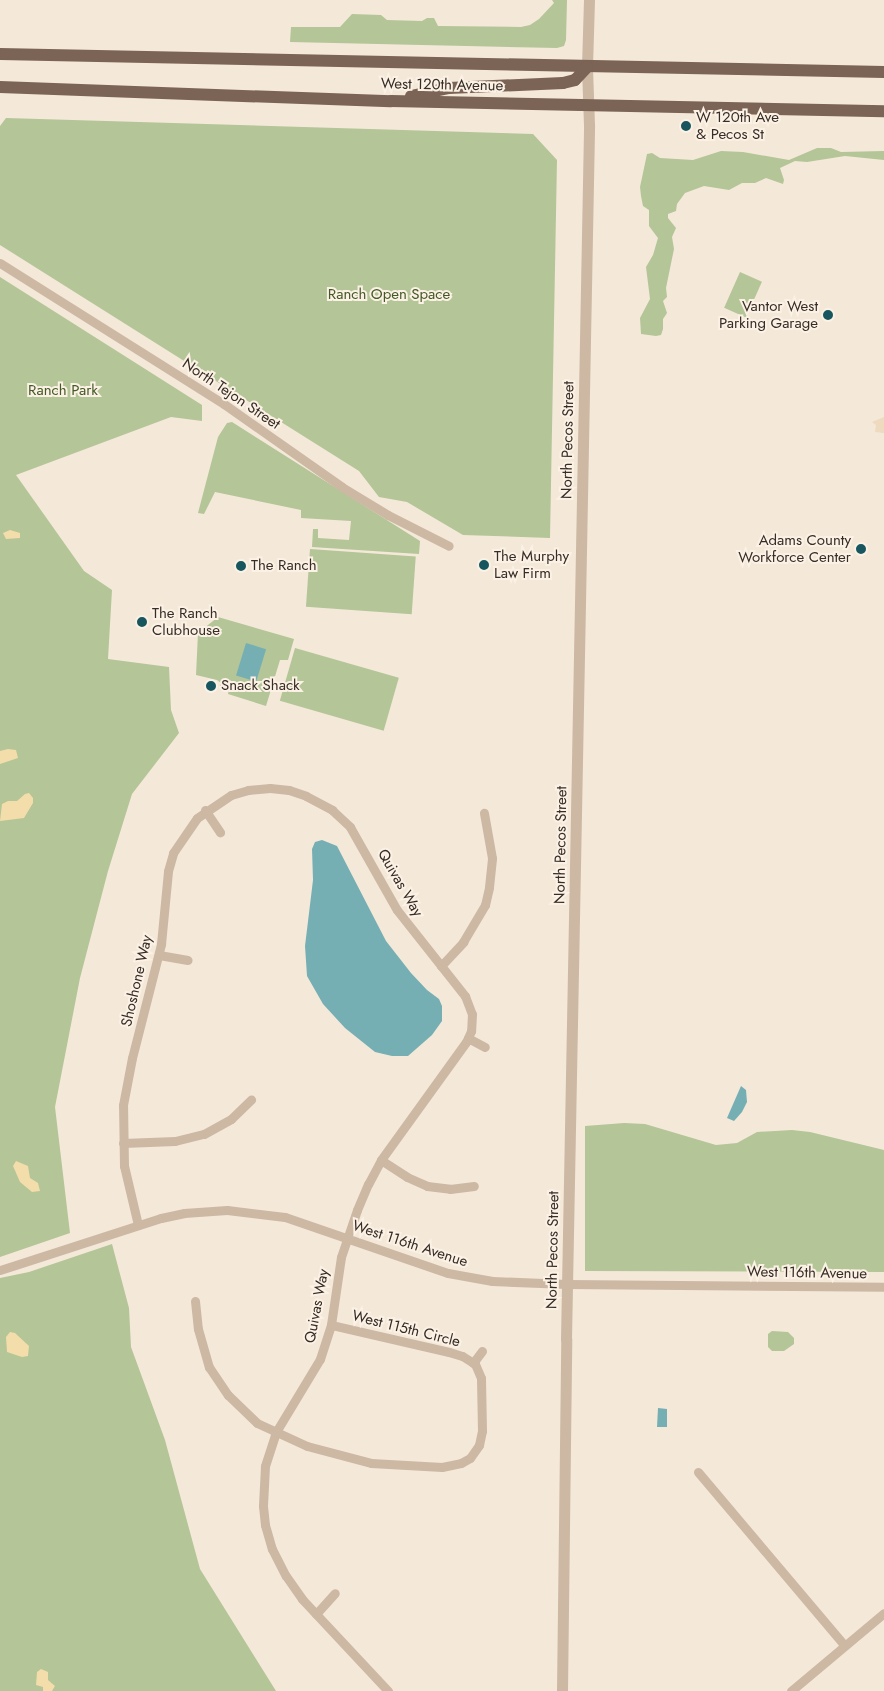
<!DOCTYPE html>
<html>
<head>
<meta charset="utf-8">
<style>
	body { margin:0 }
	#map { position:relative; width:884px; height:1691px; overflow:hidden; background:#f4e8d9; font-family:Jost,sans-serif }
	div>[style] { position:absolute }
	.green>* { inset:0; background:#b4c597; transform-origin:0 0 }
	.sand>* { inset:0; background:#f3ddab }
	.plaza>* { inset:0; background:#eedabe }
	.water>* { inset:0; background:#75afb4; transform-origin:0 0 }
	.minor>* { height:9px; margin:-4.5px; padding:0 4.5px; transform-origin:4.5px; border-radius:4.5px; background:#cdb8a3 }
	.tertiary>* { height:11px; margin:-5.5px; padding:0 5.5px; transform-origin:5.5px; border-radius:5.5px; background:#cdb8a3 }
	.primary>* { height:12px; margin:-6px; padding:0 6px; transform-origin:6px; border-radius:6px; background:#7b6355 }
	.dots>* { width:14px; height:14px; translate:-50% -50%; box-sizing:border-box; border:2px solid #fbf2e5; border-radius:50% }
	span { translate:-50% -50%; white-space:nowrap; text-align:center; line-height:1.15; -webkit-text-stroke:4px #fbf2e5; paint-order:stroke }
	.street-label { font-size:15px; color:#382c26 }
	.poi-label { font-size:15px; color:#382c26 }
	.left { translate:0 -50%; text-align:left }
	.right { translate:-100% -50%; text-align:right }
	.park-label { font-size:15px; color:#455927 }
</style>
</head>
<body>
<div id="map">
	<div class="green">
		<div style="clip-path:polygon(552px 0,567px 0,566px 40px,564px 46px,557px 48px,290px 42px,291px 27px,340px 27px,352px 14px,381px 15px,387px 20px,422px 21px,427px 18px,434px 18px,438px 26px,521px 27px,530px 25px,539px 19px,554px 3px)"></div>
		<div style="clip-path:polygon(6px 118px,533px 134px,557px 160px,550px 538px,463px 535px,407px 502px,379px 497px,359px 471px,0 245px,0 126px)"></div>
		<div style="clip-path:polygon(817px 148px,831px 148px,841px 152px,884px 151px,884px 160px,845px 156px,807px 162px,795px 161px,780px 168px,784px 180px,783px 184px,766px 178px,755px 183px,742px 183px,729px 190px,704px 186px,685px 193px,677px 204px,676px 211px,668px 214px,668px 218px,676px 228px,672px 237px,674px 249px,666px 288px,667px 297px,663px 301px,667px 313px,663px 319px,663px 329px,661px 335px,656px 336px,641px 334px,640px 318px,650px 299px,646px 267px,653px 255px,658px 238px,649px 226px,649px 210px,643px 206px,641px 196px,640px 187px,647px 154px,652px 153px,660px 158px,693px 160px,721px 151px,743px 152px,789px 160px)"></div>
		<div style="left:740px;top:272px;width:24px;height:39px;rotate:24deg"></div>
		<div style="clip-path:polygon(0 277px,202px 405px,202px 421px,171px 417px,16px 475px,84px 571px,112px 590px,108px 659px,169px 667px,171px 710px,179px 733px,132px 794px,108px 871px,80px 978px,55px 1107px,70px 1233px,0 1257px)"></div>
		<div style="clip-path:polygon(232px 422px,420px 541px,419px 554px,312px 547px,313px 529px,318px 529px,318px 538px,349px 540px,351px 521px,301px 518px,301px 510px,215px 492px,204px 514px,198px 513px,218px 437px,227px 423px)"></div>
		<div style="left:310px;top:549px;width:106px;height:58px;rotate:4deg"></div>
		<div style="clip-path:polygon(218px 617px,294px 639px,288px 660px,280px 660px,266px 706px,228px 694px,231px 680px,220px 688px,221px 683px,217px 680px,196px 675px,198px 633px)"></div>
		<div style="left:295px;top:648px;width:108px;height:55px;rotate:16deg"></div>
		<div style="clip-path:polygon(624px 1123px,645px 1124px,716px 1145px,737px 1143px,757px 1132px,792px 1130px,810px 1132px,884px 1150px,884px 1272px,585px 1271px,585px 1126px)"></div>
		<div style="clip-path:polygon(112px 1244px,129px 1308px,131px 1347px,165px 1440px,200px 1569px,276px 1691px,0 1691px,0 1278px,29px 1272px)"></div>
		<div style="clip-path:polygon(772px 1331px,788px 1332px,794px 1338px,794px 1344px,784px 1351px,772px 1351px,768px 1347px,768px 1334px)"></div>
	</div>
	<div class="sand">
		<div style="clip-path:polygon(10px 530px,20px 533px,20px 538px,6px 539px,3px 533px)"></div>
		<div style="clip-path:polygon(8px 749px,16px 750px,18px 758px,0 764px,0 751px)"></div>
		<div style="clip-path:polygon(29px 793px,33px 798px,33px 803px,24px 818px,0 821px,2px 804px,8px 801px,17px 801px,25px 794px)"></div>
		<div style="clip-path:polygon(16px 1161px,28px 1166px,30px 1178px,38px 1183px,40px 1191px,32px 1192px,20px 1182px,13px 1166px)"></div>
		<div style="clip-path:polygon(10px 1332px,15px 1333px,29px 1346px,28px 1356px,22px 1357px,7px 1352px,6px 1337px)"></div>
		<div style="clip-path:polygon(41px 1669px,48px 1672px,48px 1680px,55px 1686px,52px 1691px,43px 1691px,43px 1687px,36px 1685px,37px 1672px)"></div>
	</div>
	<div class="plaza">
		<div style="clip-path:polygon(884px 417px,884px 433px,875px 432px,876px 425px,872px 422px)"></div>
	</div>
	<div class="water">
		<div style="left:246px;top:643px;width:21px;height:34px;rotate:17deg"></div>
		<div style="clip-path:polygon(322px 840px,337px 846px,386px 941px,411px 973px,427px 990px,439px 999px,442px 1006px,442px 1021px,432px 1035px,408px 1056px,392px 1056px,375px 1052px,345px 1028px,323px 1004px,307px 976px,305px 946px,313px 880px,312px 849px,315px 842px)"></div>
		<div style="clip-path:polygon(741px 1086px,746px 1090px,747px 1102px,742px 1112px,734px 1121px,727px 1118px)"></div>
		<div style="clip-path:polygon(658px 1408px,667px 1409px,667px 1427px,657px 1427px)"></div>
	</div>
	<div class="minor">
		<div style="left:0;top:263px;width:265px;rotate:32.2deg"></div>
		<div style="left:224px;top:404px;width:144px;rotate:35.1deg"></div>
		<div style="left:342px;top:487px;width:54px;rotate:31.3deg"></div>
		<div style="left:388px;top:515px;width:68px;rotate:26.9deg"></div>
		<div style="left:205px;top:810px;width:27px;rotate:56deg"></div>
		<div style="left:159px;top:955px;width:29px;rotate:10deg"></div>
		<div style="left:441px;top:966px;width:33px;rotate:-47deg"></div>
		<div style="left:463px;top:942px;width:43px;rotate:-59.3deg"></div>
		<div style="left:485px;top:905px;width:18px;rotate:-77deg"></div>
		<div style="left:489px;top:887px;width:29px;rotate:-84deg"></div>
		<div style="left:492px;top:858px;width:46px;rotate:-100.1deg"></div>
		<div style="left:468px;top:1038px;width:19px;rotate:28deg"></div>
		<div style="left:123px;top:1143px;width:52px;rotate:-2.2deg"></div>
		<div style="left:175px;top:1141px;width:30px;rotate:-14deg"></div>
		<div style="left:204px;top:1134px;width:31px;rotate:-29deg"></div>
		<div style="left:231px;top:1119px;width:28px;rotate:-44deg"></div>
		<div style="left:381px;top:1160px;width:31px;rotate:33deg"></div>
		<div style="left:407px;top:1177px;width:22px;rotate:24deg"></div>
		<div style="left:427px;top:1186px;width:23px;rotate:7deg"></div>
		<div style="left:450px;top:1189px;width:24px;rotate:-7deg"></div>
		<div style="left:138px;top:1225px;width:61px;rotate:-103.3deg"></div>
		<div style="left:124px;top:1166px;width:61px;rotate:-90.9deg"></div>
		<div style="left:123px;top:1105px;width:48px;rotate:-79.2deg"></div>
		<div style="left:132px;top:1058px;width:118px;rotate:-75.7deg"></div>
		<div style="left:161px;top:944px;width:73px;rotate:-84.5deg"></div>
		<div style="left:168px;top:871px;width:19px;rotate:-74deg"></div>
		<div style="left:173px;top:853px;width:42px;rotate:-55.6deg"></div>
		<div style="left:197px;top:818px;width:41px;rotate:-34.1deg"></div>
		<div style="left:231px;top:795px;width:18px;rotate:-16deg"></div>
		<div style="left:248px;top:790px;width:22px;rotate:-5deg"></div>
		<div style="left:270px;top:788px;width:19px;rotate:6deg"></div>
		<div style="left:289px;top:790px;width:18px;rotate:19deg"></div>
		<div style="left:306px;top:796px;width:30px;rotate:28deg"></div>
		<div style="left:332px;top:810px;width:25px;rotate:43deg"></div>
		<div style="left:350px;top:827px;width:95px;rotate:60.5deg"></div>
		<div style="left:397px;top:910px;width:110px;rotate:51.7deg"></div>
		<div style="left:465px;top:996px;width:19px;rotate:69deg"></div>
		<div style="left:472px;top:1014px;width:17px;rotate:93deg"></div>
		<div style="left:471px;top:1031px;width:12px;rotate:114deg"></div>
		<div style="left:466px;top:1042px;width:145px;rotate:125.8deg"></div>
		<div style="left:381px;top:1160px;width:27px;rotate:118deg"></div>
		<div style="left:368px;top:1184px;width:28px;rotate:113deg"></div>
		<div style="left:357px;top:1210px;width:50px;rotate:108.8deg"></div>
		<div style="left:341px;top:1257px;width:69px;rotate:98.4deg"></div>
		<div style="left:331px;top:1325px;width:36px;rotate:108deg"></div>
		<div style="left:320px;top:1359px;width:85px;rotate:121.1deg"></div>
		<div style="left:276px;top:1432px;width:36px;rotate:108deg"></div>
		<div style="left:265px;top:1466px;width:40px;rotate:92.9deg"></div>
		<div style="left:263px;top:1506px;width:19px;rotate:84deg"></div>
		<div style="left:265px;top:1525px;width:25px;rotate:74deg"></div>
		<div style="left:272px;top:1549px;width:30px;rotate:63deg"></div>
		<div style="left:286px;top:1576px;width:28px;rotate:55deg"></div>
		<div style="left:302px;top:1599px;width:126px;rotate:46.9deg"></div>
		<div style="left:0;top:1270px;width:169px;rotate:-17.9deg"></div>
		<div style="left:161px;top:1218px;width:24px;rotate:-12deg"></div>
		<div style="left:184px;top:1213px;width:43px;rotate:-4deg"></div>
		<div style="left:227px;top:1210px;width:58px;rotate:6.9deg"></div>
		<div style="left:285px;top:1217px;width:172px;rotate:19deg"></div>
		<div style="left:448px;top:1273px;width:45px;rotate:10.3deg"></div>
		<div style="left:492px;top:1281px;width:75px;rotate:2.3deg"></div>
		<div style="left:567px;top:1284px;width:317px;rotate:0.5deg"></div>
		<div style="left:195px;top:1301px;width:28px;rotate:84deg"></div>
		<div style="left:198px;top:1329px;width:40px;rotate:74deg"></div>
		<div style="left:209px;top:1367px;width:34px;rotate:56deg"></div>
		<div style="left:228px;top:1395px;width:40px;rotate:44deg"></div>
		<div style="left:257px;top:1423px;width:55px;rotate:24.7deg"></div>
		<div style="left:307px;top:1446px;width:66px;rotate:14.9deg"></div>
		<div style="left:371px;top:1463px;width:71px;rotate:3.2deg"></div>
		<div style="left:442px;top:1467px;width:19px;rotate:-12deg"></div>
		<div style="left:461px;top:1463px;width:10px;rotate:-29deg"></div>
		<div style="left:470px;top:1458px;width:16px;rotate:-55deg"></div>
		<div style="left:479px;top:1445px;width:14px;rotate:-78deg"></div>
		<div style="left:482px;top:1431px;width:53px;rotate:-91.1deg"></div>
		<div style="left:481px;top:1378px;width:15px;rotate:-113deg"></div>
		<div style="left:475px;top:1364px;width:15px;rotate:-148deg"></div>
		<div style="left:462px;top:1356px;width:14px;rotate:-163deg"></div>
		<div style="left:449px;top:1352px;width:121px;rotate:-167.1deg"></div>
		<div style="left:473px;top:1363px;width:15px;rotate:-53deg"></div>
		<div style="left:698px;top:1472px;width:226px;rotate:49.8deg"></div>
		<div style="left:316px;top:1614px;width:28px;rotate:-48deg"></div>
		<div style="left:791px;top:1691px;width:121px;rotate:-40deg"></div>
	</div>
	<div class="tertiary">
		<div style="left:562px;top:1691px;width:352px;rotate:-89.3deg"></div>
		<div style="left:566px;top:1339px;width:1214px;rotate:-88.91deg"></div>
		<div style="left:589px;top:125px;width:58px;rotate:-92deg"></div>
		<div style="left:587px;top:67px;width:67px;rotate:-88.3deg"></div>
	</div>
	<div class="primary">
		<div style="left:0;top:54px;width:884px;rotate:1.17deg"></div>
		<div style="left:0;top:87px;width:391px;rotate:2.1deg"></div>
		<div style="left:391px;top:101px;width:493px;rotate:1.2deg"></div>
		<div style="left:411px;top:96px;width:39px;rotate:-12deg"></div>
		<div style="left:449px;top:88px;width:114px;rotate:-2.5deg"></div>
		<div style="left:563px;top:83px;width:12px;rotate:-14deg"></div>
		<div style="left:575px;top:80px;width:18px;rotate:-47deg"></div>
	</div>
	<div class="dots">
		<div style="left:686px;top:126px;background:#17565e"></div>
		<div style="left:828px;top:315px;background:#17565e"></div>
		<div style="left:861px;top:549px;background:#17565e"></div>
		<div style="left:484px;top:565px;background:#17565e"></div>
		<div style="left:241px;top:566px;background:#17565e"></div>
		<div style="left:142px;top:622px;background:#17565e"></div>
		<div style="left:211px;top:686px;background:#17565e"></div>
	</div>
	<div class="street-label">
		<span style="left:442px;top:85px;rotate:1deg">West 120th Avenue</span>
		<span style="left:231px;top:394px;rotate:34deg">North Tejon Street</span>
		<span style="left:568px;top:440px;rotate:-89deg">North Pecos Street</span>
		<span style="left:561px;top:845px;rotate:-89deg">North Pecos Street</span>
		<span style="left:400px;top:883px;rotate:60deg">Quivas Way</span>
		<span style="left:137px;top:981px;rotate:-77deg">Shoshone Way</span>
		<span style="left:410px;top:1244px;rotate:18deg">West 116th Avenue</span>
		<span style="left:553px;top:1250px;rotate:-89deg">North Pecos Street</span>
		<span style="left:807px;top:1273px;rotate:1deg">West 116th Avenue</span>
		<span style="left:317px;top:1306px;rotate:-79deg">Quivas Way</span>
		<span style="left:406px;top:1329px;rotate:14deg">West 115th Circle</span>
	</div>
	<div class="poi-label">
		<span class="left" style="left:696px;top:126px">W 120th Ave<br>&amp; Pecos St</span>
		<span class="right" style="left:818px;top:315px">Vantor West<br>Parking Garage</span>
		<span class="right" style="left:851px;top:549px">Adams County<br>Workforce Center</span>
		<span class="left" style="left:494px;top:565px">The Murphy<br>Law Firm</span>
		<span class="left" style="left:251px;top:566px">The Ranch</span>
		<span class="left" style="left:152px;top:622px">The Ranch<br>Clubhouse</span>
		<span class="left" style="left:221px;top:686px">Snack Shack</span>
	</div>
	<div class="park-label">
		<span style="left:389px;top:295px">Ranch Open Space</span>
		<span style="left:63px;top:391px">Ranch Park</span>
	</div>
</div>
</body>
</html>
